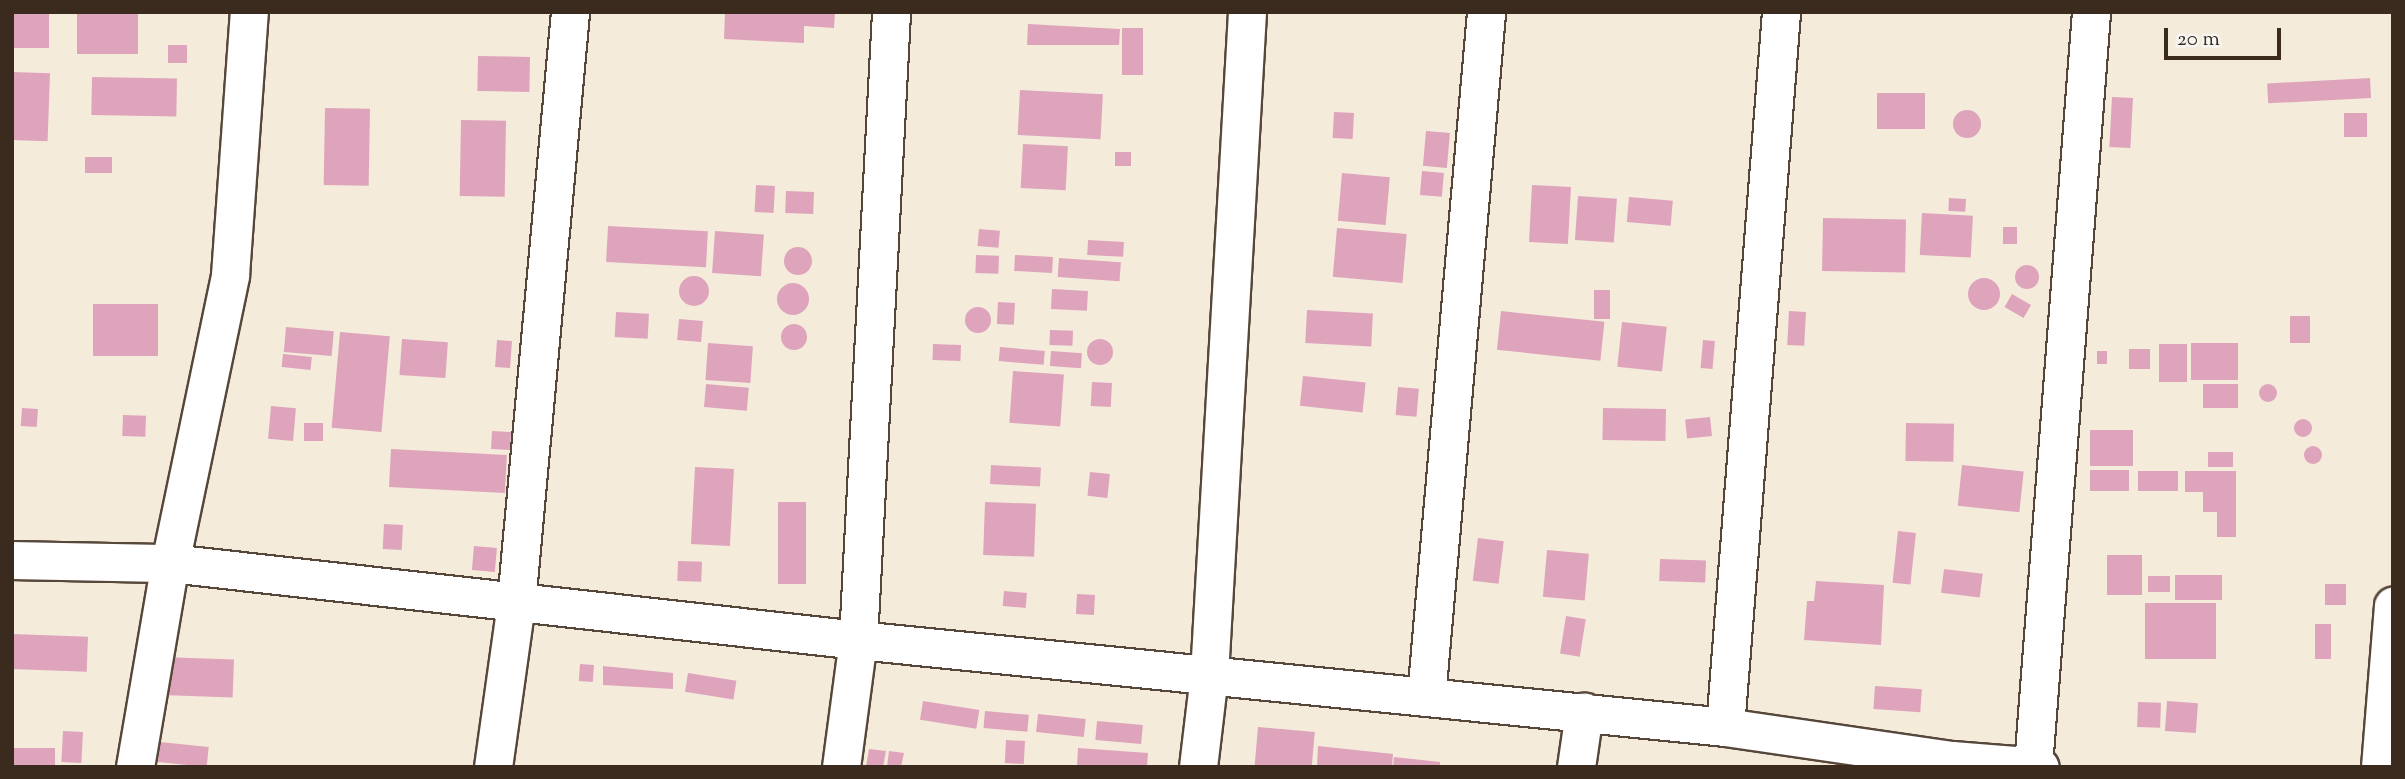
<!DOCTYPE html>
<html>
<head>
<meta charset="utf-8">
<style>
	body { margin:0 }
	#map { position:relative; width:2405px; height:779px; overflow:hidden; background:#f5ebdb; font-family:"Sorts Mill Goudy",serif }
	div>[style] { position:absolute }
	.building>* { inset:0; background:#dea4bc; transform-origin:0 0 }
	.round { border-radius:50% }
	.roads { filter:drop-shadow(2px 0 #57473a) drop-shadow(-2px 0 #57473a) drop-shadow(0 2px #57473a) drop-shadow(0 -2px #57473a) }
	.street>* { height:37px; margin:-18.5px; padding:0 18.5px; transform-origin:18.5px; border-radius:18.5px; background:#fff }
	span { translate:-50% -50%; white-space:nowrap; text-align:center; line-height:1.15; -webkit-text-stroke:5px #f6f6f2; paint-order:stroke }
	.frame { position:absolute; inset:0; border:14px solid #3b2a1e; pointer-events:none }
	.scale { position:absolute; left:2164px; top:28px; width:117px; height:32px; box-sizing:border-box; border:4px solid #3b2a1e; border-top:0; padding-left:9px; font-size:21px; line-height:24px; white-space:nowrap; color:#3b2a1e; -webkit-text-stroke:5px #f6f6f2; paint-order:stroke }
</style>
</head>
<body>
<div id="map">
	<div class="building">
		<div style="left:12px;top:12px;width:37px;height:36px"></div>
		<div style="left:77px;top:12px;width:61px;height:42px"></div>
		<div style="clip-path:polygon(725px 12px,835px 12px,834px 28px,804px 26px,804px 43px,724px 39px)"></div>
		<div style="clip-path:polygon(1028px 24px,1120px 29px,1119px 45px,1027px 45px)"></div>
		<div style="left:1122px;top:28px;width:21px;height:47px"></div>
		<div style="left:168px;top:45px;width:19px;height:18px"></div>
		<div style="left:478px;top:56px;width:52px;height:35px;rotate:1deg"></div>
		<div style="left:12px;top:72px;width:38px;height:68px;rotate:2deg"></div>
		<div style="left:92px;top:77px;width:85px;height:38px;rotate:1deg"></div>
		<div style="left:2370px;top:78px;width:20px;height:103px;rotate:87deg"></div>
		<div style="left:1020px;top:90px;width:83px;height:45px;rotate:3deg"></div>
		<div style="left:1877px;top:93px;width:48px;height:36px"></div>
		<div style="left:2112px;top:97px;width:21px;height:50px;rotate:3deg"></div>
		<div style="left:325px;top:108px;width:45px;height:77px;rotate:1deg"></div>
		<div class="round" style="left:1953px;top:110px;width:28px;height:28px"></div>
		<div style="left:1334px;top:112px;width:20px;height:26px;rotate:3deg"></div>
		<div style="left:2344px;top:113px;width:23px;height:24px"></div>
		<div style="left:461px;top:120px;width:45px;height:76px;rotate:1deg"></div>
		<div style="left:1426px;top:131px;width:24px;height:35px;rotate:5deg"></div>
		<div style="left:1023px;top:144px;width:45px;height:44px;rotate:3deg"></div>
		<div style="left:1115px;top:152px;width:16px;height:14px"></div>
		<div style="left:85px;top:157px;width:27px;height:16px"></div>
		<div style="left:1422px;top:171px;width:22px;height:24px;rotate:5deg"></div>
		<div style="left:1342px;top:173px;width:48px;height:48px;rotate:5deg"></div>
		<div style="left:756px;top:185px;width:19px;height:27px;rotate:3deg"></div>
		<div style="left:1532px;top:185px;width:39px;height:57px;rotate:3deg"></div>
		<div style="left:786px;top:191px;width:28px;height:22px;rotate:2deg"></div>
		<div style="left:1578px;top:196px;width:39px;height:44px;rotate:4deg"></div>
		<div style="left:1629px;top:197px;width:44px;height:25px;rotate:5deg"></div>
		<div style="left:1949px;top:198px;width:17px;height:13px;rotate:3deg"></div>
		<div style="left:1922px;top:213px;width:51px;height:42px;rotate:3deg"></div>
		<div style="left:1823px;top:218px;width:83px;height:53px;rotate:1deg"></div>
		<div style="left:608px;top:226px;width:100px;height:36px;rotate:3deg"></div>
		<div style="left:2003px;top:227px;width:14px;height:17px"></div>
		<div style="left:1337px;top:228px;width:70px;height:49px;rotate:5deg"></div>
		<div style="left:979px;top:229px;width:21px;height:17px;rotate:5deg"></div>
		<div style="left:715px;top:231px;width:49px;height:42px;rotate:4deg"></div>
		<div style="left:1088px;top:240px;width:36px;height:15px;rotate:3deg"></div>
		<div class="round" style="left:784px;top:247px;width:28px;height:28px"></div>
		<div style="left:976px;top:255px;width:23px;height:18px;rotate:2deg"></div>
		<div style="left:1015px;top:255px;width:38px;height:16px;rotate:3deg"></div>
		<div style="left:1059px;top:258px;width:62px;height:19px;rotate:4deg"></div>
		<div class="round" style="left:2015px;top:265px;width:24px;height:24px"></div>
		<div class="round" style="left:679px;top:276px;width:30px;height:30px"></div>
		<div class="round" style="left:1968px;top:278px;width:32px;height:32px"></div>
		<div class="round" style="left:777px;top:283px;width:32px;height:32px"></div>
		<div style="left:1052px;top:289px;width:36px;height:20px;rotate:3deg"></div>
		<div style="left:1594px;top:290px;width:16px;height:29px"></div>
		<div style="left:2012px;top:294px;width:22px;height:15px;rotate:30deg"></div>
		<div style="left:998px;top:302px;width:17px;height:22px;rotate:3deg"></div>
		<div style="left:93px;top:304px;width:65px;height:52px"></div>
		<div class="round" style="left:965px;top:307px;width:26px;height:26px"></div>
		<div style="left:1307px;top:310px;width:66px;height:33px;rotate:3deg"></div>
		<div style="left:1501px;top:311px;width:104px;height:39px;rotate:6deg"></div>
		<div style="left:1789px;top:311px;width:17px;height:34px;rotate:3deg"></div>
		<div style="left:616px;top:312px;width:33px;height:25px;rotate:3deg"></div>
		<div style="left:2290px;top:316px;width:20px;height:27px"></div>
		<div style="left:679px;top:319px;width:24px;height:21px;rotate:5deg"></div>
		<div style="left:1622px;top:322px;width:45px;height:45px;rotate:6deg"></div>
		<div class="round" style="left:781px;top:324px;width:26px;height:26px"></div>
		<div style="left:286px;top:327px;width:48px;height:25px;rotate:5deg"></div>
		<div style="left:1050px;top:330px;width:23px;height:15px;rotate:2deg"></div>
		<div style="left:340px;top:332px;width:50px;height:96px;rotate:5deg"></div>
		<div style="left:402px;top:339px;width:46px;height:36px;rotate:4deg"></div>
		<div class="round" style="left:1087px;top:339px;width:26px;height:26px"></div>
		<div style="left:497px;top:340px;width:15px;height:27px;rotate:4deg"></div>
		<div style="left:1703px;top:340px;width:12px;height:28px;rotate:5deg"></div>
		<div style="left:708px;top:343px;width:45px;height:37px;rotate:4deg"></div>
		<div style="left:2191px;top:343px;width:47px;height:37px"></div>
		<div style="left:933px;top:344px;width:28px;height:16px;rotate:2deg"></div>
		<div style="left:2159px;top:344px;width:28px;height:38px"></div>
		<div style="left:1000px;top:347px;width:45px;height:14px;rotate:5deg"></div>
		<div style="left:2129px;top:349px;width:21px;height:20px"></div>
		<div style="left:1051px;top:351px;width:31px;height:15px;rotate:4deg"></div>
		<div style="left:2097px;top:351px;width:10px;height:13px"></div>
		<div style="left:283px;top:354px;width:29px;height:13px;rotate:6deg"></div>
		<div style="left:1013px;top:371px;width:51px;height:52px;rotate:4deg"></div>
		<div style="left:1303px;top:376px;width:63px;height:30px;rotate:6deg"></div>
		<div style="left:1092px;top:382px;width:20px;height:24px;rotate:3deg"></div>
		<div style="left:706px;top:384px;width:43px;height:23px;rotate:5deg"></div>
		<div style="left:2203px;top:384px;width:35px;height:24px"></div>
		<div class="round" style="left:2259px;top:384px;width:18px;height:18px"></div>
		<div style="left:1398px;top:387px;width:21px;height:28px;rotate:5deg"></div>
		<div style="left:271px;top:406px;width:25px;height:33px;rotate:5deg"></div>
		<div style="left:22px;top:408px;width:16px;height:18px;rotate:4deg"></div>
		<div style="left:1603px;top:408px;width:63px;height:32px;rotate:1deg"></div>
		<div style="left:123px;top:415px;width:23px;height:21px;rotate:2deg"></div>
		<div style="left:1710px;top:417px;width:19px;height:25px;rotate:84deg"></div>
		<div class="round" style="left:2294px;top:419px;width:18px;height:18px"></div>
		<div style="left:304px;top:423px;width:19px;height:18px"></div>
		<div style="left:1906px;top:423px;width:48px;height:38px;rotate:1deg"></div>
		<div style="left:2090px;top:430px;width:43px;height:36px"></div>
		<div style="left:492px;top:431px;width:19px;height:18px;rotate:3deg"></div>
		<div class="round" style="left:2304px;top:446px;width:18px;height:18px"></div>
		<div style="left:391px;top:449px;width:116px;height:38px;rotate:3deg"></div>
		<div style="left:2208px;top:452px;width:25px;height:15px"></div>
		<div style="left:991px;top:465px;width:50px;height:19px;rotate:3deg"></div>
		<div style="left:1962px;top:465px;width:62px;height:41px;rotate:6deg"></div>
		<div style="left:695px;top:467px;width:39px;height:77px;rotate:3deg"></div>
		<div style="left:2090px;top:470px;width:39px;height:21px"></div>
		<div style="left:2138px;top:471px;width:40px;height:20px"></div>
		<div style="clip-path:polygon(2185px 471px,2236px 471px,2236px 537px,2217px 537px,2217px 512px,2203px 512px,2203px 492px,2185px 492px)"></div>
		<div style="left:1090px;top:472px;width:20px;height:24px;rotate:6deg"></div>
		<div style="left:778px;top:502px;width:28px;height:82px"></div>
		<div style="left:985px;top:502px;width:51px;height:53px;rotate:2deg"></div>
		<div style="left:384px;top:524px;width:19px;height:25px;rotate:3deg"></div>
		<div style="left:1898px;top:531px;width:18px;height:52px;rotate:6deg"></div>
		<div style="left:1478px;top:538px;width:26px;height:43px;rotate:7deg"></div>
		<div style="left:474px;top:546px;width:23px;height:24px;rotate:5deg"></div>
		<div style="left:1547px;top:550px;width:42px;height:47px;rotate:5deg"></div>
		<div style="left:2107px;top:555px;width:35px;height:40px"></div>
		<div style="left:1660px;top:559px;width:46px;height:22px;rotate:2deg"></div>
		<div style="left:678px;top:561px;width:24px;height:20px;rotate:2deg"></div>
		<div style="left:1944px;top:569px;width:39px;height:24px;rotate:7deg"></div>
		<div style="left:2175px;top:575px;width:47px;height:25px"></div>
		<div style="left:2148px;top:576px;width:22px;height:16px"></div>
		<div style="clip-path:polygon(1816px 581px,1884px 585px,1881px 645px,1804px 640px,1807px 601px,1814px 601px)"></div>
		<div style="left:2325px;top:584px;width:21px;height:21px"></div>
		<div style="left:1004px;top:591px;width:23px;height:15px;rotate:5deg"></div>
		<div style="left:1077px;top:594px;width:18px;height:20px;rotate:3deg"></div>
		<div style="left:2145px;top:603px;width:71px;height:56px"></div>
		<div style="left:1566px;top:616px;width:20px;height:38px;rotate:9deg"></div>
		<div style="left:2315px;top:624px;width:16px;height:35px"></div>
		<div style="left:12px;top:634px;width:76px;height:35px;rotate:2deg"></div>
		<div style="left:162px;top:657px;width:72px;height:38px;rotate:2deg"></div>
		<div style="left:580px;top:664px;width:14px;height:17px;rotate:4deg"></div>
		<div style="clip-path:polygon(603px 666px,673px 673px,673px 689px,603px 685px)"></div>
		<div style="left:688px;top:673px;width:49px;height:19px;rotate:9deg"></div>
		<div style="left:1875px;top:686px;width:47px;height:23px;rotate:4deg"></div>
		<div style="left:923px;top:701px;width:57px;height:19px;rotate:9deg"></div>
		<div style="left:2167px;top:701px;width:31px;height:30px;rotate:4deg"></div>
		<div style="left:2138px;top:702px;width:23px;height:25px;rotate:2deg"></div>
		<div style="left:985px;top:711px;width:44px;height:17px;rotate:5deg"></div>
		<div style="left:1038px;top:714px;width:48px;height:18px;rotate:6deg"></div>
		<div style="left:1097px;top:721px;width:46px;height:19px;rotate:5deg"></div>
		<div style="left:1258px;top:727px;width:57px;height:40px;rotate:5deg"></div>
		<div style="left:63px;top:731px;width:20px;height:31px;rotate:3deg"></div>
		<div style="left:1006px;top:740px;width:19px;height:23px;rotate:3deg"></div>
		<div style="left:160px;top:742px;width:49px;height:20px;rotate:6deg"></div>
		<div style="clip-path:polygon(1318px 746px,1393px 754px,1392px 767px,1317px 767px)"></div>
		<div style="left:12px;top:748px;width:43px;height:18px"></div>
		<div style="clip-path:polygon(1078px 748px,1148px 753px,1147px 767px,1077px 767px)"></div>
		<div style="clip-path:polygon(869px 749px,886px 751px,883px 767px,866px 767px)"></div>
		<div style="clip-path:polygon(889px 751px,904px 753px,901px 767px,887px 767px)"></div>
		<div style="clip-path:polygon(1394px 757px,1440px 762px,1440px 767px,1393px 767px)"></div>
	</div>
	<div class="roads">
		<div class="street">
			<div style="left:12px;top:560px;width:158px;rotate:1.1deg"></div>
			<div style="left:170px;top:563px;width:692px;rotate:6.39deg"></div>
			<div style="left:858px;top:640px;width:871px;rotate:5.73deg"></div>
			<div style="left:1725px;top:727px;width:229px;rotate:8.3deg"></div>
			<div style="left:1952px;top:760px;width:88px;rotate:4.5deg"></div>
			<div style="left:1426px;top:697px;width:688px;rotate:-84.99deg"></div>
			<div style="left:1725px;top:727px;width:717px;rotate:-85.52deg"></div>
			<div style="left:2033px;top:766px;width:756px;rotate:-85.6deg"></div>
			<div style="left:135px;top:767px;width:207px;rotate:-80.3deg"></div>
			<div style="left:170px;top:563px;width:294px;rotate:-78.2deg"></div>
			<div style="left:230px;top:275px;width:264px;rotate:-85.9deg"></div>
			<div style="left:493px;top:767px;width:166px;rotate:-82deg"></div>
			<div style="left:516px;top:603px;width:593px;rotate:-84.78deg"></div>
			<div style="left:841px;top:767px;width:128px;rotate:-82.4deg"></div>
			<div style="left:858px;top:640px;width:629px;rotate:-86.99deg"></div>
			<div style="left:1198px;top:767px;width:93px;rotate:-83.2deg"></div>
			<div style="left:1209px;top:675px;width:664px;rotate:-86.72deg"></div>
			<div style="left:1576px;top:767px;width:56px;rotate:-81.7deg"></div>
			<div style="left:2380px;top:767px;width:162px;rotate:-85.4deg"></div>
		</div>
	</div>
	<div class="frame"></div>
	<div class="scale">20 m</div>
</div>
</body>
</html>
